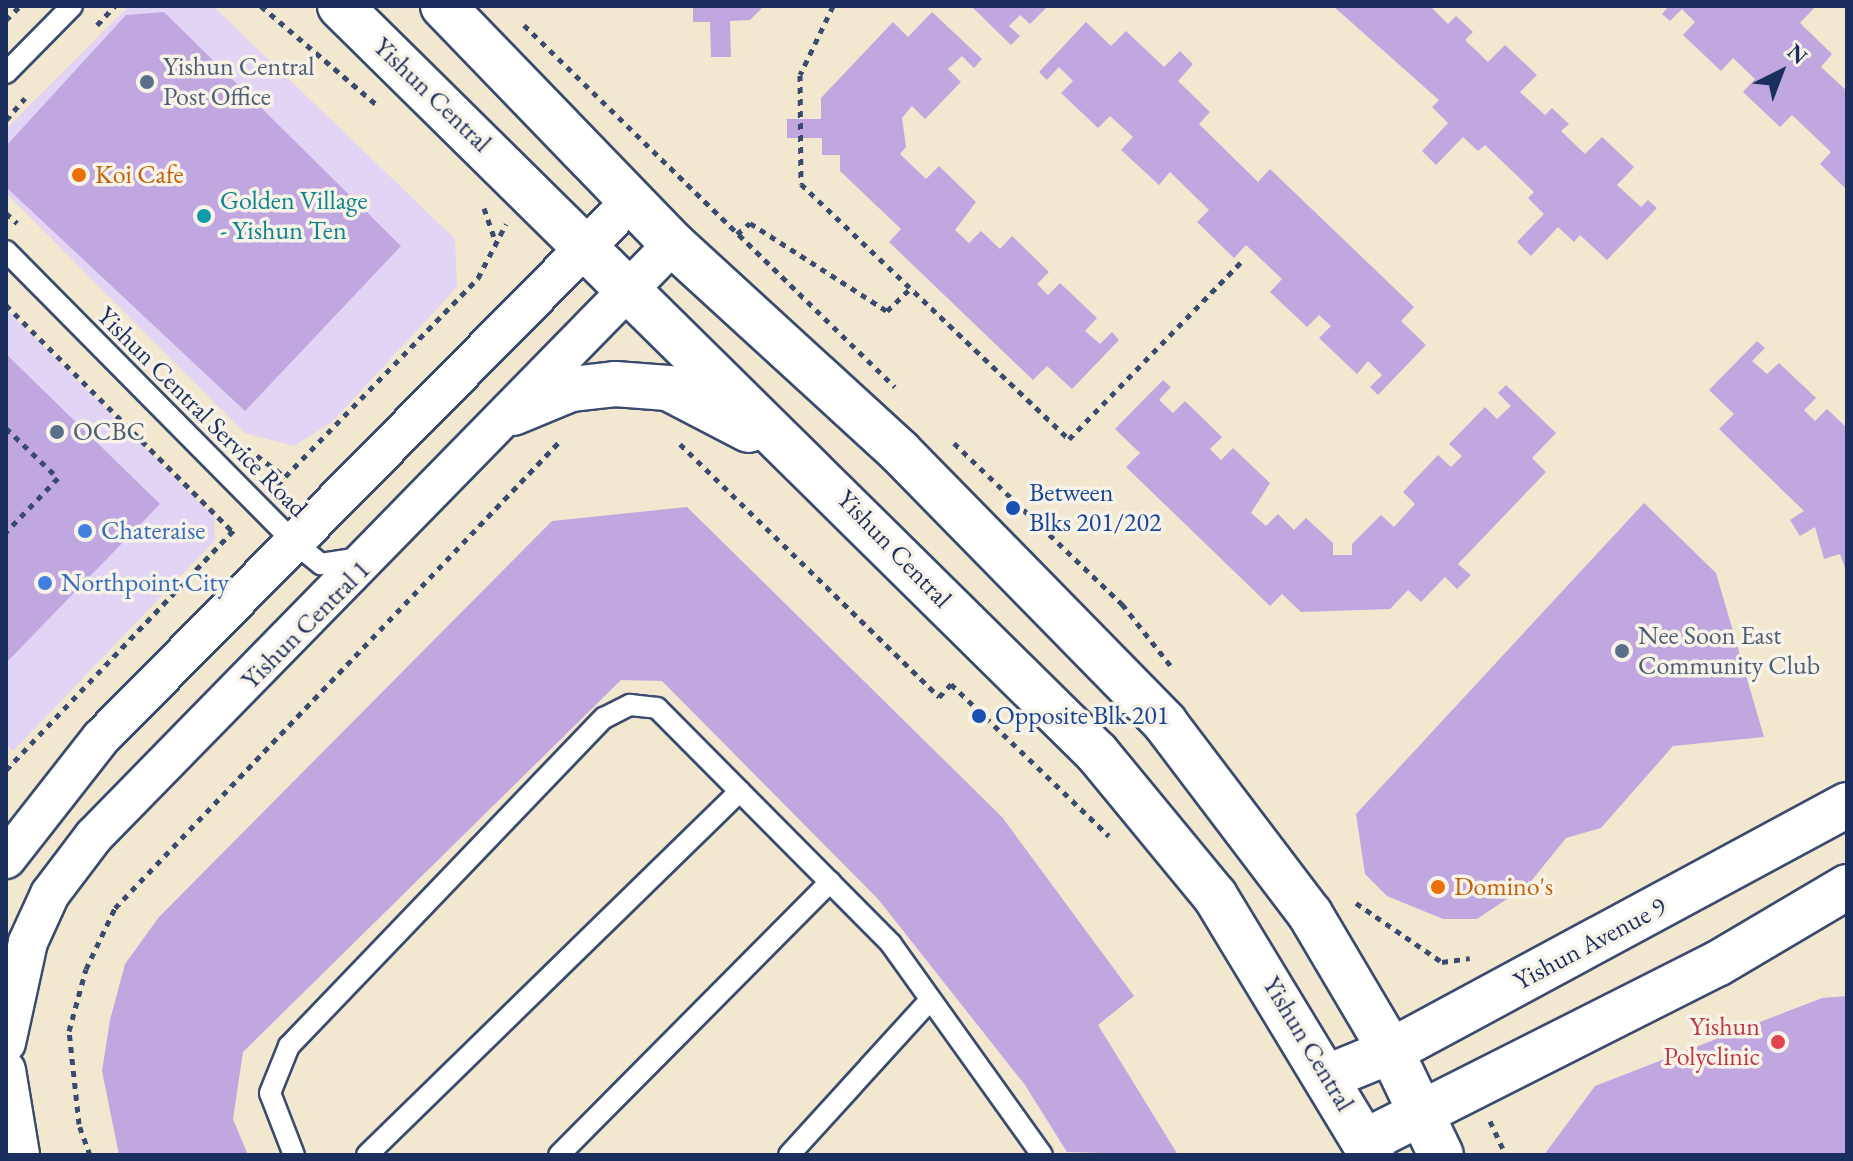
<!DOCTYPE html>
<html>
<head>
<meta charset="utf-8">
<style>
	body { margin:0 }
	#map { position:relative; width:1853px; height:1161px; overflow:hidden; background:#f2e7cf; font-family:"EB Garamond",serif }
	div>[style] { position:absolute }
	.built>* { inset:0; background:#e1d4f4 }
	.building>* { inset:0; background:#c1a7e0 }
	.path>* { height:5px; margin-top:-2.5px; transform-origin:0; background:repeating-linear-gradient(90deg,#3b4b6f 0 6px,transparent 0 12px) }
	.roads { filter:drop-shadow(2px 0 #3b4b6f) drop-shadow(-2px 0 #3b4b6f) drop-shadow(0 2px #3b4b6f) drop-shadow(0 -2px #3b4b6f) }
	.service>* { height:20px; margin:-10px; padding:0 10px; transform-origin:10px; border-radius:10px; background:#fff }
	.minor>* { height:38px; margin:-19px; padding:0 19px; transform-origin:19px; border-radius:19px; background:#fff }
	.tertiary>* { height:44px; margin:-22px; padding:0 22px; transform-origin:22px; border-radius:22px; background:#fff }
	.secondary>* { height:44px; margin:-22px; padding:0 22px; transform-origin:22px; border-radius:22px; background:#fff }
	.dots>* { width:22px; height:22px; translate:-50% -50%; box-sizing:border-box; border:4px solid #f7f3e8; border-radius:50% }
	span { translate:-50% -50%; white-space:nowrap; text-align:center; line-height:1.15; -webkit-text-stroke:7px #f7f3e8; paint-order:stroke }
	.service-label { font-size:26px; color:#4e5e75 }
	.left { translate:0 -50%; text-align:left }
	.street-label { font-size:26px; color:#1b2f5e }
	.food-label { font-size:26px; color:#c56008 }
	.culture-label { font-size:26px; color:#0d838f }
	.transit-label { font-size:26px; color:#164399 }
	.shop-label { font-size:26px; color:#366cbe }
	.health-label { font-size:26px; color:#be3a42 }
	.right { translate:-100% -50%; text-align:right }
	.frame { position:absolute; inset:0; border:8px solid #1b2f5e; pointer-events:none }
	.north { position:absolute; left:1741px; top:32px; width:80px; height:80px; -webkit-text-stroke:6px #f7f3e8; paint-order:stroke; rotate:42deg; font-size:22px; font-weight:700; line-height:32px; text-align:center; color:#1b2f5e }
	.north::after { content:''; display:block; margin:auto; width:28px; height:36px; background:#1b2f5e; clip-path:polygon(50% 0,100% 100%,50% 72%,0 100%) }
</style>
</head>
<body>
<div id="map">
	<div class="built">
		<div style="clip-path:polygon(129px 6px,213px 6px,455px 239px,457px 287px,332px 422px,294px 446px,245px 433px,6px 193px,6px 129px)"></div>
		<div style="clip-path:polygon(6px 309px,214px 517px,215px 540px,13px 751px,6px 744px)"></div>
	</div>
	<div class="building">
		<div style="clip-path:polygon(693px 6px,764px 6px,750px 20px,730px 21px,731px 57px,711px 57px,710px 22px,693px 22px)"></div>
		<div style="clip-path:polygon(971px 6px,1048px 6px,1030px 24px,1020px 15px,1009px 26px,1020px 36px,1011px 45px)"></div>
		<div style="clip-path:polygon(1333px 6px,1430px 6px,1448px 24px,1456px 16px,1473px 32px,1465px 40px,1488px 62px,1505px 45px,1537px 75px,1520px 92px,1545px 115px,1552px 108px,1569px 124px,1561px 131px,1585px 154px,1602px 137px,1634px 167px,1617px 185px,1641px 207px,1648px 200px,1657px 208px,1607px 260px,1580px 235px,1574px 242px,1558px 227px,1531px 256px,1517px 242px,1544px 214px,1528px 198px,1534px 192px,1485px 145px,1478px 151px,1463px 137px,1436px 165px,1422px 151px,1448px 123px,1432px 107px,1439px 100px)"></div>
		<div style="clip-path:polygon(1669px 6px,1816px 6px,1800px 23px,1832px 54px,1821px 67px,1847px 91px,1847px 190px,1820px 164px,1831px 152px,1792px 115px,1780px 127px,1743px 92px,1755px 79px,1733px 58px,1721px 71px,1683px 35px,1695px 22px,1682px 9px,1670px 21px,1662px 14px)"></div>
		<div style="clip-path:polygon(164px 12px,401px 246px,245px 411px,6px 187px,6px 146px,126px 15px)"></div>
		<div style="clip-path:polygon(932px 12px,982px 59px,974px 68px,962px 56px,948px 69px,961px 82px,925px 119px,912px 106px,902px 118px,906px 147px,900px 154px,926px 179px,939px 166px,976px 202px,955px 230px,969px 243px,981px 231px,1000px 249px,1012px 236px,1049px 272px,1037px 284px,1048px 295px,1060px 283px,1097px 318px,1085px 331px,1100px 344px,1112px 332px,1119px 340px,1072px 389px,1047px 366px,1033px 380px,889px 242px,901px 229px,840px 171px,840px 155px,822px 155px,822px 138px,787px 138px,787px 119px,821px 119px,821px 98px,893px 22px,908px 37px)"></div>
		<div style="clip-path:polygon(1086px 22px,1111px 46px,1126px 31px,1164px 67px,1180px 51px,1193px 64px,1178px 81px,1210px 112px,1199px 124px,1258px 182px,1270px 169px,1414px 307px,1401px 321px,1426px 345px,1378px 395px,1370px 387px,1382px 375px,1368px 361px,1357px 374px,1319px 338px,1331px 326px,1319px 315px,1307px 327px,1270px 292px,1282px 279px,1246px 245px,1234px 258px,1197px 222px,1209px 210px,1170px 172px,1159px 185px,1121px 150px,1133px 137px,1110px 116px,1098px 128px,1061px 93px,1073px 81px,1059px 67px,1047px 80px,1039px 72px)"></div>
		<div style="clip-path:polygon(1757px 341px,1765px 348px,1752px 361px,1767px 374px,1779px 363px,1816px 398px,1804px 410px,1815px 421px,1827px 409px,1847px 428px,1847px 574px,1840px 554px,1824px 559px,1815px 527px,1800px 536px,1790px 520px,1804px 511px,1719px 429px,1734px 414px,1709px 390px)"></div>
		<div style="clip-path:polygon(6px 354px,160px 504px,6px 663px)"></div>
		<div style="clip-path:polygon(1163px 380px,1171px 387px,1159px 400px,1173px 413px,1185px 401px,1222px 437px,1210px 449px,1221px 460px,1233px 448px,1270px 483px,1251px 513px,1266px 526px,1278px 514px,1294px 530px,1306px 518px,1333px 543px,1333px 555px,1352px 555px,1352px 544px,1381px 515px,1394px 527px,1415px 504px,1403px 492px,1438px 455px,1451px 467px,1462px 456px,1449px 444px,1485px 407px,1497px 419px,1511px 406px,1498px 393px,1506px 385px,1556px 433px,1532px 458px,1546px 472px,1458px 564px,1471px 575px,1457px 589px,1445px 577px,1421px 602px,1408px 590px,1390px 609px,1301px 612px,1282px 594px,1270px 606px,1126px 467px,1140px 453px,1115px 429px)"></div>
		<div style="clip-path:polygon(1644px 503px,1716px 573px,1764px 737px,1673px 746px,1601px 828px,1566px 838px,1528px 885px,1477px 919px,1443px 919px,1387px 896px,1365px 874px,1356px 814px)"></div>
		<div style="clip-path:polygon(687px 507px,1002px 817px,1134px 996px,1098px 1025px,1178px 1155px,1067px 1152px,1025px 1085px,878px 899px,662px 681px,621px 680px,243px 1052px,233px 1119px,248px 1155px,119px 1155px,102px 1071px,110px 1020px,125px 964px,159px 917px,552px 521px)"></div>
		<div style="clip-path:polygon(1847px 996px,1847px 1155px,1544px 1155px,1595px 1086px,1822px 998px)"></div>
	</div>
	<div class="path">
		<div style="left:261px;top:6px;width:154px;rotate:40.5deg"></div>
		<div style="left:833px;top:6px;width:76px;rotate:115.6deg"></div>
		<div style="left:800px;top:75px;width:109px;rotate:89.5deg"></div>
		<div style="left:801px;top:184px;width:370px;rotate:43.6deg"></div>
		<div style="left:1069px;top:439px;width:251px;rotate:-45.8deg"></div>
		<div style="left:6px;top:20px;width:20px;rotate:-45deg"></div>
		<div style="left:97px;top:25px;width:26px;rotate:-47deg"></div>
		<div style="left:524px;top:25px;width:518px;rotate:44.3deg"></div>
		<div style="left:6px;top:120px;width:29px;rotate:-49deg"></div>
		<div style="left:484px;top:208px;width:31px;rotate:71deg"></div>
		<div style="left:6px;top:213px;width:15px;rotate:42deg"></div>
		<div style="left:737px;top:234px;width:17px;rotate:-40deg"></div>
		<div style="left:750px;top:223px;width:163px;rotate:32.7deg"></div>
		<div style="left:887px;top:311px;width:32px;rotate:-44deg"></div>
		<div style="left:6px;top:305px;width:321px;rotate:45deg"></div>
		<div style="left:6px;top:428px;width:72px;rotate:43.9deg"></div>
		<div style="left:58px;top:478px;width:75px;rotate:133.9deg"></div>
		<div style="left:954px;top:443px;width:233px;rotate:43.8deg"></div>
		<div style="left:1122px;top:604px;width:78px;rotate:51.8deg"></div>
		<div style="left:680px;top:444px;width:362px;rotate:44.3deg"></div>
		<div style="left:939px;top:697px;width:18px;rotate:-47deg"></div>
		<div style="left:951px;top:684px;width:219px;rotate:43.9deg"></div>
		<div style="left:247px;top:448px;width:48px;rotate:37.3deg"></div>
		<div style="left:277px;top:485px;width:289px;rotate:-45.8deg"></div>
		<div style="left:478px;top:278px;width:61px;rotate:-62.6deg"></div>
		<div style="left:6px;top:770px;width:335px;rotate:-46.5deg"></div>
		<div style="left:1356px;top:903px;width:104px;rotate:34.5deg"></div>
		<div style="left:1442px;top:962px;width:28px;rotate:-8deg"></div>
		<div style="left:1490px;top:1121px;width:38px;rotate:65deg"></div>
		<div style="left:90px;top:1155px;width:33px;rotate:-110deg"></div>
		<div style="left:79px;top:1124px;width:94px;rotate:-96.1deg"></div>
		<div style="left:69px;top:1031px;width:64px;rotate:-74.7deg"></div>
		<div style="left:86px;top:969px;width:68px;rotate:-64.6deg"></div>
		<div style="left:115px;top:908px;width:646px;rotate:-46.38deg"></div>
	</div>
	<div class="roads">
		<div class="service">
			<div style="left:6px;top:73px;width:94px;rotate:-45.4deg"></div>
			<div style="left:6px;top:251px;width:412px;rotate:45.3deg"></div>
			<div style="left:296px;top:544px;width:32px;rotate:39deg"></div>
			<div style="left:321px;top:564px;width:38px;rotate:-9deg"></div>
			<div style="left:294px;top:1155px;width:66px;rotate:-111.2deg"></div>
			<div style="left:270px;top:1093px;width:51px;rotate:-68deg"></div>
			<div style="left:289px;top:1046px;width:455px;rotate:-46.2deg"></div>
			<div style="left:604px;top:718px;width:29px;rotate:-27deg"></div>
			<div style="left:630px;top:705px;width:27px;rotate:6deg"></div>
			<div style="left:657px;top:708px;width:332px;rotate:45.2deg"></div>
			<div style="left:891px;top:944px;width:259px;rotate:54.4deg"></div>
			<div style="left:367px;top:1155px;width:521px;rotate:-44.3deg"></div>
			<div style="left:559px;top:1155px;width:385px;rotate:-45.2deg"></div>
			<div style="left:789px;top:1155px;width:210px;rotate:-47.7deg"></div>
		</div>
		<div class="minor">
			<div style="left:6px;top:859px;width:154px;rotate:-51.9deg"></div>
			<div style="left:101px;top:738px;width:754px;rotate:-45.38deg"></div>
			<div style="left:6px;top:1043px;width:103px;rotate:-77.7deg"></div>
			<div style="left:28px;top:942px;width:53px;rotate:-65.4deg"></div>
			<div style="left:50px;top:894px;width:73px;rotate:-52.8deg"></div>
			<div style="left:94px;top:836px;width:828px;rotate:-45.64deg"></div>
			<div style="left:6px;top:1070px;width:86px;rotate:80.6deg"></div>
		</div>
		<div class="tertiary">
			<div style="left:1330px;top:1076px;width:66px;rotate:-22.3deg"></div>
			<div style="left:1391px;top:1051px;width:518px;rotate:-28.35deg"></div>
			<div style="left:1366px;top:1141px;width:393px;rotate:-26.8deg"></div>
			<div style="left:1717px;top:964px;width:151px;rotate:-30.6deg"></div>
		</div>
		<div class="secondary">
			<div style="left:340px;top:6px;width:1064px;rotate:44.62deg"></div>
			<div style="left:1097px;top:753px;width:185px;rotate:50.5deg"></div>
			<div style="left:1215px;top:896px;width:303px;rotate:58.8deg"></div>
			<div style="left:443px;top:6px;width:331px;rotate:46deg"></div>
			<div style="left:673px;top:244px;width:308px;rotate:42.5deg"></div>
			<div style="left:900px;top:452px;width:379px;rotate:45.6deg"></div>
			<div style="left:1165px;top:723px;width:240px;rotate:52.8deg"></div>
			<div style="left:1310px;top:914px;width:159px;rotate:59.4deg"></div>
			<div style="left:1391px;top:1051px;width:115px;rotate:64.3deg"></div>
			<div style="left:513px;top:413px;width:63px;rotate:-22.5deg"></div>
			<div style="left:571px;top:389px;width:44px;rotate:-6.5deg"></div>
			<div style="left:615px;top:384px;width:53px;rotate:4.3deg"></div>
			<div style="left:668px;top:388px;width:91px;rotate:27.4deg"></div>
		</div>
	</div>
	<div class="dots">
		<div style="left:147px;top:82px;background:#5c6f8a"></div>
		<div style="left:79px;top:175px;background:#e8710a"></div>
		<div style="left:204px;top:216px;background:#0f9aa8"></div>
		<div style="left:57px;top:432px;background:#5c6f8a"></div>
		<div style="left:1013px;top:508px;background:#1a4fb4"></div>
		<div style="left:85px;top:531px;background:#3f7fe0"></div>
		<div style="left:45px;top:583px;background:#3f7fe0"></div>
		<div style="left:1622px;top:651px;background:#5c6f8a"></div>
		<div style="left:979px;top:716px;background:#1a4fb4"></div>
		<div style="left:1438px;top:887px;background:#e8710a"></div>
		<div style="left:1778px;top:1042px;background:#e0444e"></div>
	</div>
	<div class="service-label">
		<span class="left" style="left:163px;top:82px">Yishun Central<br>Post Office</span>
		<span class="left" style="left:73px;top:432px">OCBC</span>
		<span class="left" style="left:1638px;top:651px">Nee Soon East<br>Community Club</span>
	</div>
	<div class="street-label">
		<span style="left:432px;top:95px;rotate:44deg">Yishun Central</span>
		<span style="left:202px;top:412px;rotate:45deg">Yishun Central Service Road</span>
		<span style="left:894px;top:549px;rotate:46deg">Yishun Central</span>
		<span style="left:306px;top:625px;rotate:-45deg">Yishun Central 1</span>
		<span style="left:1590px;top:944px;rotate:-28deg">Yishun Avenue 9</span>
		<span style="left:1308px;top:1044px;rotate:59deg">Yishun Central</span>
	</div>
	<div class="food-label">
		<span class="left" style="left:95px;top:175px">Koi Cafe</span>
		<span class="left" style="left:1454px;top:887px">Domino's</span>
	</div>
	<div class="culture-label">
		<span class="left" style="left:220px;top:216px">Golden Village<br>- Yishun Ten</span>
	</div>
	<div class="transit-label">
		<span class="left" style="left:1029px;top:508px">Between<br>Blks 201/202</span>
		<span class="left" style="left:995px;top:716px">Opposite Blk 201</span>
	</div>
	<div class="shop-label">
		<span class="left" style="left:101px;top:531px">Chateraise</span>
		<span class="left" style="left:61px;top:583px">Northpoint City</span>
	</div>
	<div class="health-label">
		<span class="right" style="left:1760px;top:1042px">Yishun<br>Polyclinic</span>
	</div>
	<div class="frame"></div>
	<div class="north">N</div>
</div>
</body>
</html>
